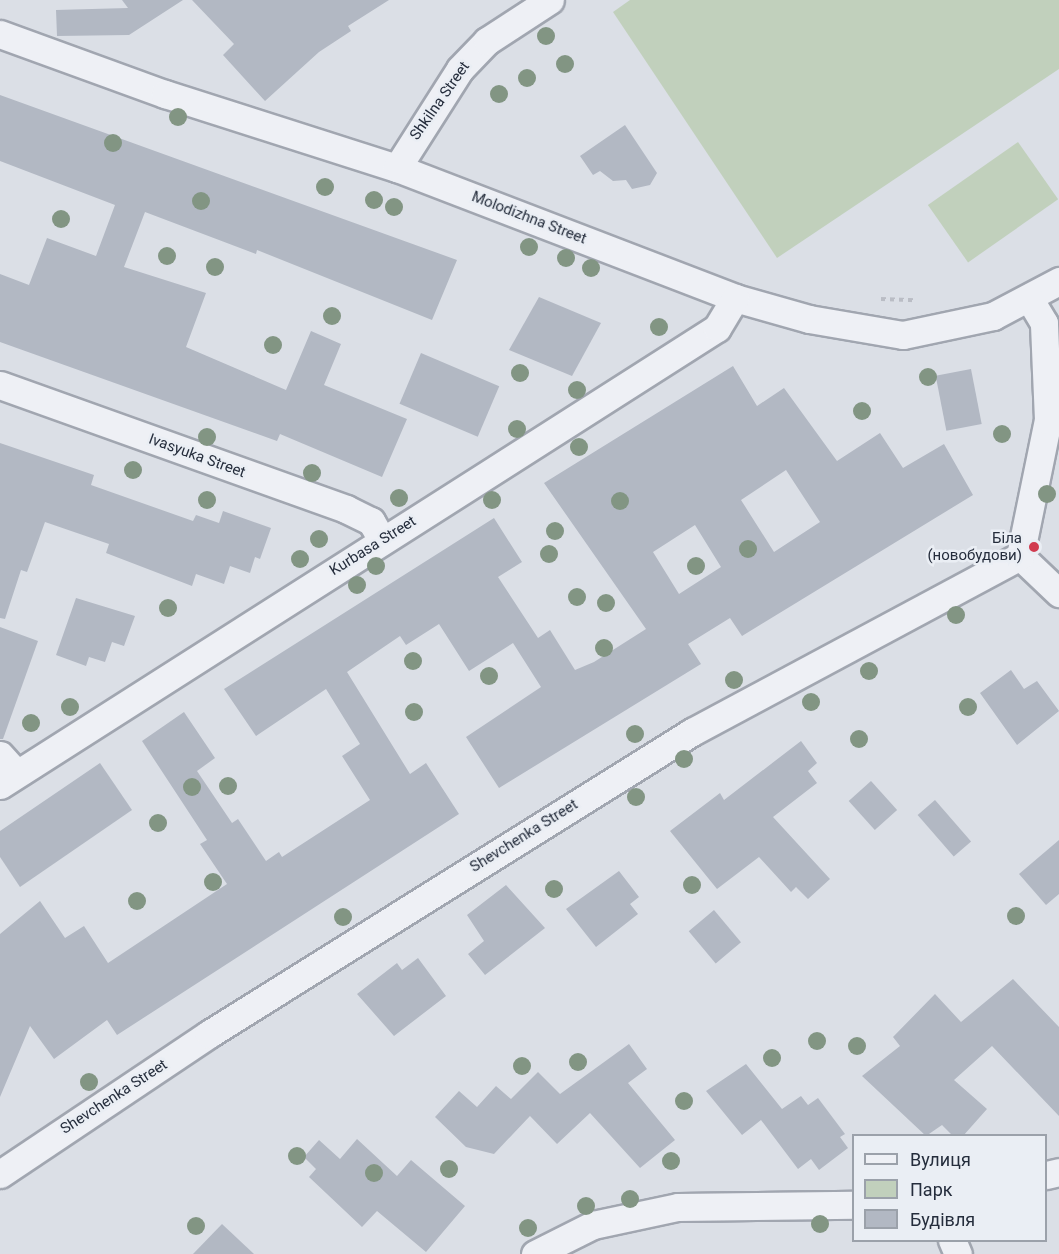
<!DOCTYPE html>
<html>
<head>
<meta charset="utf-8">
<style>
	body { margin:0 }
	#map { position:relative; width:1059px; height:1254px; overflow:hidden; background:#dbdfe6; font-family:Roboto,sans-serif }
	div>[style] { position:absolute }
	.green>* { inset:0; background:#c1d0bc; transform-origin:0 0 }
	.building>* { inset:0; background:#b2b8c3; transform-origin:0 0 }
	.path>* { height:4px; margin-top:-2px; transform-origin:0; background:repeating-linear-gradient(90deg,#babdc5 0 4.5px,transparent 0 9px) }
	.roads { filter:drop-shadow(2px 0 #a1a6b0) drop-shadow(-2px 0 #a1a6b0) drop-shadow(0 2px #a1a6b0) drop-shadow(0 -2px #a1a6b0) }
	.street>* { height:27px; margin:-13.5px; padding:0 13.5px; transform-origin:13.5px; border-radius:13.5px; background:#eef0f5 }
	.trees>* { width:18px; height:18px; margin:-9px; border-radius:50%; background:#829583 }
	.dots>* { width:16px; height:16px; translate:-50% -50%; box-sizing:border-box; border:3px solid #eaeef4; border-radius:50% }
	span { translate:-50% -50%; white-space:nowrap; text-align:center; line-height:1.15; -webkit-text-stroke:5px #eaeef4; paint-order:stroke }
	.street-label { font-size:15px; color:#252d3c }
	.poi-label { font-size:15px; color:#252d3c }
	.right { translate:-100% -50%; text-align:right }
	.legend { position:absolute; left:852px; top:1134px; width:195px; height:108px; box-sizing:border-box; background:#eaeef4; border:2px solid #9ba1aa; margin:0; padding:8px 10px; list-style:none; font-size:18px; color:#252d3c }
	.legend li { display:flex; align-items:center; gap:12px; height:30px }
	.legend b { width:30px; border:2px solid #9ba1aa }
</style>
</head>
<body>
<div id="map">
	<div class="green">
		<div style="clip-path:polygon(630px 0,1059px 0,1059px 69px,777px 258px,613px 12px)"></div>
		<div style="left:1018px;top:142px;width:70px;height:110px;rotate:55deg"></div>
	</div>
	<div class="building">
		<div style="clip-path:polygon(122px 0,183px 0,129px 35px,57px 36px,56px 10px,128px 8px)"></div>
		<div style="clip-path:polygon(192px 0,389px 0,348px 26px,351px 31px,319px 52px,265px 101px,223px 55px,234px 44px)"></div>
		<div style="clip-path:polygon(0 95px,457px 260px,432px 320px,257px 250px,256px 254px,145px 212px,124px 267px,206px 293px,186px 347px,286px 390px,311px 331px,341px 344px,324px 385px,407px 419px,382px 477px,280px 434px,277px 441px,0 342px,0 274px,29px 285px,47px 238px,96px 256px,115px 205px,0 161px)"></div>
		<div style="clip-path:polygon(625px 125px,657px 173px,650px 185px,632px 189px,626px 180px,613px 181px,600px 171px,593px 175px,580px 156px)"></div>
		<div style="clip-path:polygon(539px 297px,601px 323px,572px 376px,509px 350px)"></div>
		<div style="left:421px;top:353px;width:85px;height:55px;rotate:23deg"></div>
		<div style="clip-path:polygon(evenodd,733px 366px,757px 406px,784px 388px,837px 461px,880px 433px,903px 468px,944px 444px,973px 495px,742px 636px,730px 618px,688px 644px,701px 664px,499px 788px,466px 737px,541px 687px,513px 643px,469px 671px,439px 624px,406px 645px,400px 636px,347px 672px,410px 774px,426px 763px,459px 814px,117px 1035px,107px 1020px,54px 1059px,30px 1026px,0 1097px,0 934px,40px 901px,65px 938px,84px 926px,108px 963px,227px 884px,200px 844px,207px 840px,142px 741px,184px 712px,215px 758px,197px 771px,232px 823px,238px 819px,266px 861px,279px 852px,282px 857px,370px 800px,342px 756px,360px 744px,326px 689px,256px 736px,224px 689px,494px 518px,522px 562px,498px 577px,538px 638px,550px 630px,575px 670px,594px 662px,646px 629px,544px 483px,733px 366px,786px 470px,820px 522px,774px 552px,741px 500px,786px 470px,733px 366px,695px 525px,721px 567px,679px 594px,653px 552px,695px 525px)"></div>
		<div style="left:971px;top:369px;width:56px;height:36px;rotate:79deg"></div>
		<div style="clip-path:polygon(0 443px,94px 475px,91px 485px,193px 521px,196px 515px,219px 523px,223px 511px,271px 528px,260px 559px,255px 557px,250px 573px,230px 566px,224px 584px,196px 574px,192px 586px,106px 553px,109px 544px,45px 522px,27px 572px,21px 570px,5px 619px,0 618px)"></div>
		<div style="clip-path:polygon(76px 598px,135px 616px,124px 646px,112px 642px,105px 662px,89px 657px,86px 666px,56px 655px)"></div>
		<div style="clip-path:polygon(0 627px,38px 641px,3px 739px,0 739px)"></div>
		<div style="clip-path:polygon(1011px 670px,1024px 689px,1037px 681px,1059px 711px,1017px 745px,980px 693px)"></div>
		<div style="clip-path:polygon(801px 741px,817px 763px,808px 771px,817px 783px,773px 817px,830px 879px,808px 899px,796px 887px,791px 892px,759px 857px,717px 889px,670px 831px,720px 793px,724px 800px)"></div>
		<div style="clip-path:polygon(100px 763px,132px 810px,20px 887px,0 857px,0 831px)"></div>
		<div style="left:871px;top:781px;width:39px;height:30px;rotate:48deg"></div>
		<div style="left:935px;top:800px;width:55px;height:23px;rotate:49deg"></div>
		<div style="clip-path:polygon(1059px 840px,1059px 894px,1046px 905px,1019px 874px)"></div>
		<div style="clip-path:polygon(619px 871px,639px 897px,630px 904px,638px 914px,596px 947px,566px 909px)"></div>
		<div style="clip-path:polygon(506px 885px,545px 928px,485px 975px,468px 954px,484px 941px,467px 915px)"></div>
		<div style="left:714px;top:910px;width:42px;height:33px;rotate:50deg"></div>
		<div style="clip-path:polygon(418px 958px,446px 996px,394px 1036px,357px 994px,397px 963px,402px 970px)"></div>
		<div style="clip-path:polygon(1013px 979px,1059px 1027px,1059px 1116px,992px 1046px,954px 1080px,987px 1109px,963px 1136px,953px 1136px,942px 1125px,926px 1136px,862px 1076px,900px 1046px,893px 1037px,935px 994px,961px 1022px)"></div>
		<div style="clip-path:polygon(629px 1044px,647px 1069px,628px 1083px,675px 1140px,640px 1168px,590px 1113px,557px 1144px,530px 1116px,494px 1154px,466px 1147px,435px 1117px,459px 1091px,477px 1107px,496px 1086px,511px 1099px,538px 1072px,560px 1094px)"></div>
		<div style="clip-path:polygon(746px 1064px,782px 1109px,801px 1096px,808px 1105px,818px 1098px,845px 1134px,840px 1137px,848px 1148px,819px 1170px,811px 1159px,798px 1169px,761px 1120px,742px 1135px,706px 1091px)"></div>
		<div style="clip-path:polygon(357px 1139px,397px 1176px,411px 1160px,465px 1206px,426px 1252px,377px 1211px,362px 1227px,309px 1177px,316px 1169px,304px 1157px,319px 1140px,340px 1159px)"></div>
		<div style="clip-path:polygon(222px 1224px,254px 1254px,193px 1254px)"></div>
	</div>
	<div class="path">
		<div style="left:881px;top:299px;width:35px;rotate:2deg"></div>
	</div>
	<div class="roads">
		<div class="street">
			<div style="left:0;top:34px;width:176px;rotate:20deg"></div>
			<div style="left:165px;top:94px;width:244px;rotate:17.7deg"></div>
			<div style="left:397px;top:168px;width:362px;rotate:21deg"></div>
			<div style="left:735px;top:298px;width:77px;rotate:15.8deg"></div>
			<div style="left:809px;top:319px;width:95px;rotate:9.7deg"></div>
			<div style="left:903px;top:335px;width:92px;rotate:-11.9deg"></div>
			<div style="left:993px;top:316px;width:75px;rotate:-27.9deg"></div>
			<div style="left:397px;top:168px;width:117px;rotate:-57.5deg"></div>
			<div style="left:460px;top:69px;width:39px;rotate:-46deg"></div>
			<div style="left:487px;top:41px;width:75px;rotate:-33.1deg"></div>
			<div style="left:0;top:385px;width:368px;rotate:19.7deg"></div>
			<div style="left:346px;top:509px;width:28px;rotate:26deg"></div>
			<div style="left:371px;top:521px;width:22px;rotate:60deg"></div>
			<div style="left:1020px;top:556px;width:139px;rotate:-78.4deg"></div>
			<div style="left:1048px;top:420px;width:97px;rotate:-92.4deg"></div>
			<div style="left:1044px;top:323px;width:29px;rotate:-121deg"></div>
			<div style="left:1020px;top:556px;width:54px;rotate:43.5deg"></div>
			<div style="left:0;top:755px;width:25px;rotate:48deg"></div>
			<div style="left:0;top:785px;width:850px;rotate:-32.51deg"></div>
			<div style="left:717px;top:328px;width:35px;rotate:-59deg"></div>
			<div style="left:0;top:1174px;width:252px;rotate:-33.8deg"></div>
			<div style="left:209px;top:1034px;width:570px;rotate:-32.02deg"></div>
			<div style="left:692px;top:732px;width:372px;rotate:-28.2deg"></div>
			<div style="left:1046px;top:1175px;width:13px;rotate:-13deg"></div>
			<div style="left:952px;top:1240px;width:15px;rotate:67deg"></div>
			<div style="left:535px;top:1254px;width:65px;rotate:-26.6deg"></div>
			<div style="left:593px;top:1225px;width:87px;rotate:-12deg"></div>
			<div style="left:678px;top:1207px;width:176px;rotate:-0.7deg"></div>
		</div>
	</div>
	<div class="trees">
		<div style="left:546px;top:36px"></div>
		<div style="left:565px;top:64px"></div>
		<div style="left:527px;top:78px"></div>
		<div style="left:499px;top:94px"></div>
		<div style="left:178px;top:117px"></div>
		<div style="left:113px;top:143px"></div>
		<div style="left:325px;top:187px"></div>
		<div style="left:374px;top:200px"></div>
		<div style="left:201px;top:201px"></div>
		<div style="left:394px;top:207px"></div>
		<div style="left:61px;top:219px"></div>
		<div style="left:529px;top:247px"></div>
		<div style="left:167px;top:256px"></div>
		<div style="left:566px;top:258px"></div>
		<div style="left:215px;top:267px"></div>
		<div style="left:591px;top:268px"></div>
		<div style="left:332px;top:316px"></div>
		<div style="left:659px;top:327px"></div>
		<div style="left:273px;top:345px"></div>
		<div style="left:520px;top:373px"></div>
		<div style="left:928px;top:377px"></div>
		<div style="left:577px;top:390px"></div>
		<div style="left:862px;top:411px"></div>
		<div style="left:517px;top:429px"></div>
		<div style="left:1002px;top:434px"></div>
		<div style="left:207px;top:437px"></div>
		<div style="left:579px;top:447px"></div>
		<div style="left:133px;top:470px"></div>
		<div style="left:312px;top:473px"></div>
		<div style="left:1047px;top:494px"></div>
		<div style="left:399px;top:498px"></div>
		<div style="left:207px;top:500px"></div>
		<div style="left:492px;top:500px"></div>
		<div style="left:620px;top:501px"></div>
		<div style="left:555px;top:531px"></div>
		<div style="left:319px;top:539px"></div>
		<div style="left:748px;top:549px"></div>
		<div style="left:549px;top:554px"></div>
		<div style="left:300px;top:559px"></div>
		<div style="left:376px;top:566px"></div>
		<div style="left:696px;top:566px"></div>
		<div style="left:357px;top:585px"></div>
		<div style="left:577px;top:597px"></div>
		<div style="left:606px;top:603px"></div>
		<div style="left:168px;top:608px"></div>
		<div style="left:956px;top:615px"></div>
		<div style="left:604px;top:648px"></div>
		<div style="left:413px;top:661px"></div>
		<div style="left:869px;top:671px"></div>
		<div style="left:489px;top:676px"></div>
		<div style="left:734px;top:680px"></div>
		<div style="left:811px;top:702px"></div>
		<div style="left:70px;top:707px"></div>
		<div style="left:968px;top:707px"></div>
		<div style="left:414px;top:712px"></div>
		<div style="left:31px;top:723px"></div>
		<div style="left:635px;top:734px"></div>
		<div style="left:859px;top:739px"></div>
		<div style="left:684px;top:759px"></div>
		<div style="left:228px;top:786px"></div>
		<div style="left:192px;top:787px"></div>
		<div style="left:636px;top:797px"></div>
		<div style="left:158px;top:823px"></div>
		<div style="left:213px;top:882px"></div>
		<div style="left:692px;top:885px"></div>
		<div style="left:554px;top:889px"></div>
		<div style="left:137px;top:901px"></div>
		<div style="left:1016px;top:916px"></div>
		<div style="left:343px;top:917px"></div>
		<div style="left:817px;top:1041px"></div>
		<div style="left:857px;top:1046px"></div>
		<div style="left:772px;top:1058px"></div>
		<div style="left:578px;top:1062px"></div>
		<div style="left:522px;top:1066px"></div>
		<div style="left:89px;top:1082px"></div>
		<div style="left:684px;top:1101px"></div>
		<div style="left:297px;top:1156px"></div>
		<div style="left:671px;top:1161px"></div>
		<div style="left:449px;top:1169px"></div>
		<div style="left:374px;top:1173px"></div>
		<div style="left:630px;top:1199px"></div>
		<div style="left:586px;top:1206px"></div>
		<div style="left:820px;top:1224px"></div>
		<div style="left:196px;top:1226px"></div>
		<div style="left:528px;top:1228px"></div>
	</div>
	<div class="dots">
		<div style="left:1034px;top:547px;background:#d13b4f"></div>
	</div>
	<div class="street-label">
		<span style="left:440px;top:101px;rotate:-55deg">Shkilna Street</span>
		<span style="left:529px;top:218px;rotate:21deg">Molodizhna Street</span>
		<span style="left:197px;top:456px;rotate:20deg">Ivasyuka Street</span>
		<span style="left:373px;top:546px;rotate:-32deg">Kurbasa Street</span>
		<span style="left:524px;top:836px;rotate:-32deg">Shevchenka Street</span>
		<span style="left:114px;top:1097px;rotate:-33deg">Shevchenka Street</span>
	</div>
	<div class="poi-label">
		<span class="right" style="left:1022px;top:547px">Біла<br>(новобудови)</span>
	</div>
	<ul class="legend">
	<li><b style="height:8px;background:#eef0f5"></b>Вулиця</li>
	<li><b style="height:16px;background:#c1d0bc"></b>Парк</li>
	<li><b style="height:16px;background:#b2b8c3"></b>Будівля</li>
	</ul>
</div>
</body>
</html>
